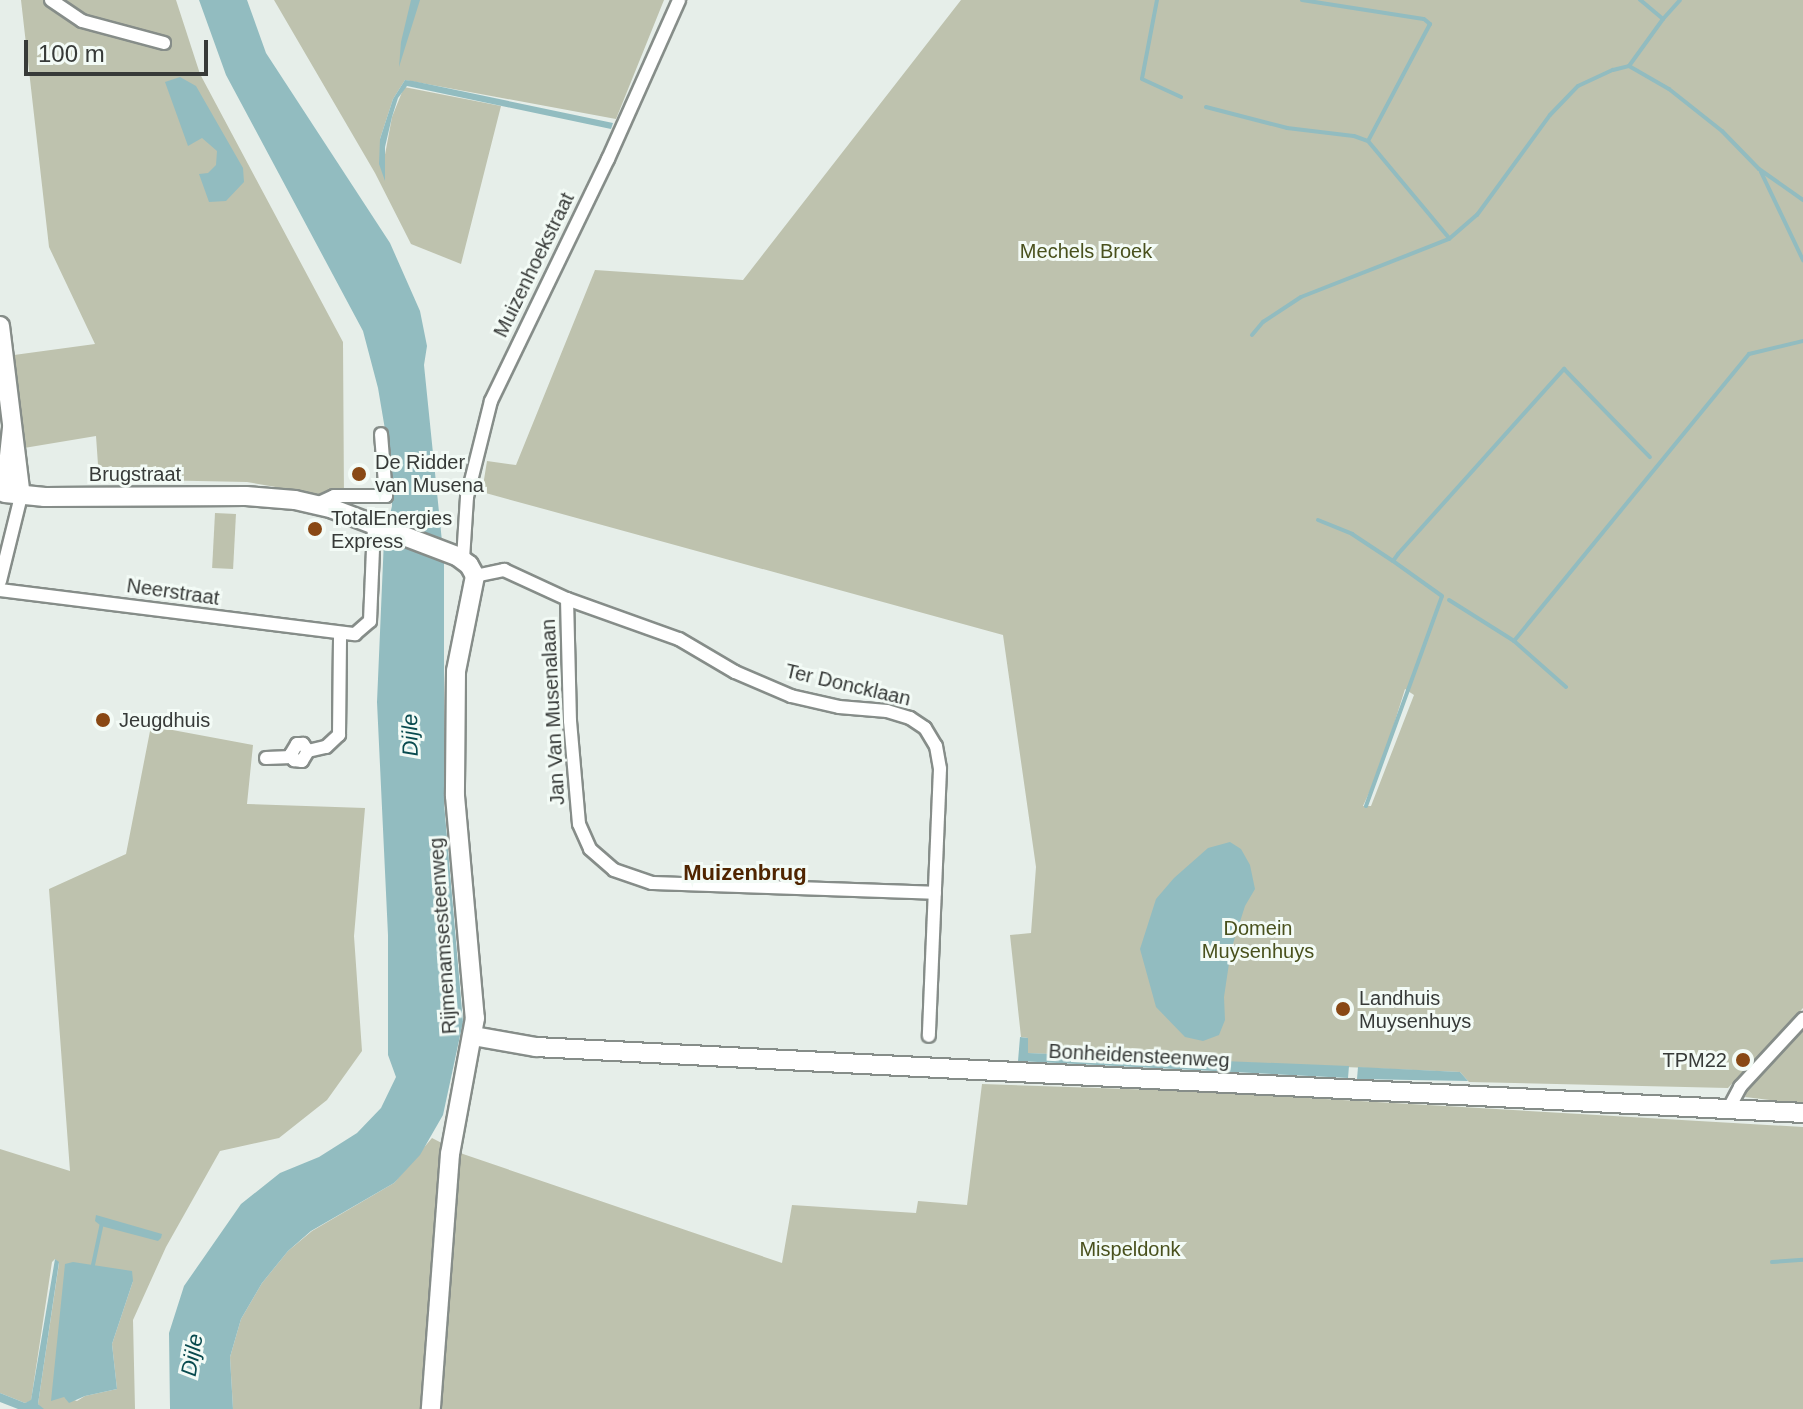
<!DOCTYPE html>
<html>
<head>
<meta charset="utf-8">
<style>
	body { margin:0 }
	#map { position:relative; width:1803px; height:1409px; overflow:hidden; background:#e6eee9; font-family:Arial,sans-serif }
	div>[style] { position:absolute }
	.green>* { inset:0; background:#bec2ae; transform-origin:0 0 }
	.water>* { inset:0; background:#92bcc0 }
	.stream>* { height:4px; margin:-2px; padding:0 2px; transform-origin:2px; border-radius:2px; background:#92bcc0 }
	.roads { filter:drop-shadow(2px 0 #868d89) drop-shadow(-2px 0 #868d89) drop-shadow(0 2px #868d89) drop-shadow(0 -2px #868d89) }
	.street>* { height:12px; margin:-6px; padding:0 6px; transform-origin:6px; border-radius:6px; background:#fff }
	.secondary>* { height:18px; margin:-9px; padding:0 9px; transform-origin:9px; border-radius:9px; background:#fff }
	.dots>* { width:22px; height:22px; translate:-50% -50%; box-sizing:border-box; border:4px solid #f3fbf6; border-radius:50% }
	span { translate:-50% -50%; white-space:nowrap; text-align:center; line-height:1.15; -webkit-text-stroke:6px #f3fbf6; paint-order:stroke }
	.park-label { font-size:20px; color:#49511d }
	.street-label { font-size:20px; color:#373a38 }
	.poi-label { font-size:20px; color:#373a38 }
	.left { translate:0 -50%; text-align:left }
	.right { translate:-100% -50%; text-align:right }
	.water-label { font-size:22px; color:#084a4e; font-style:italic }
	.neighbourhood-label { font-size:22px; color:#502400; font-weight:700 }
	.scale { position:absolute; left:24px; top:40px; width:184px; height:36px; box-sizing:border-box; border:4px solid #373a38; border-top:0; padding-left:10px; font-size:24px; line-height:28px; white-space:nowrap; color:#373a38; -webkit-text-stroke:6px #f3fbf6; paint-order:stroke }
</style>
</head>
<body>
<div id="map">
	<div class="green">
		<div style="clip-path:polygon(21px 0,176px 0,200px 74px,343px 342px,344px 499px,247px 482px,99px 479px,96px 436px,24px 448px,14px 355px,95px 344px,49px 247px)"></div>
		<div style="clip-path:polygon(274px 0,664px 0,616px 119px,405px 80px,393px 99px,380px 139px,384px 160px,392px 117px,404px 87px,501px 106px,461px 264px,411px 244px,375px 173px)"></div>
		<div style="clip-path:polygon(evenodd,961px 0,1803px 0,1803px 1008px,1728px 1088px,1469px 1082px,1460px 1072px,1027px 1053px,1028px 1038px,1021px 1037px,1010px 935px,1031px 933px,1036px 867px,1003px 635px,482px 492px,487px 461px,516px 465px,595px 270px,743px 280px,961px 0,1405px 689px,1414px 695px,1371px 806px,1363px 806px,1380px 769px,1405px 689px)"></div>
		<div style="left:215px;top:513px;width:21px;height:55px;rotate:3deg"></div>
		<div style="clip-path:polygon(evenodd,151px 726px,253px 745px,247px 804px,365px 808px,354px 936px,362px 1051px,327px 1100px,279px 1138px,220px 1151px,166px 1247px,133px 1320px,135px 1409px,42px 1409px,38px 1404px,59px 1263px,55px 1259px,52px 1262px,31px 1401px,25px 1403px,0 1393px,0 1149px,70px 1171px,49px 889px,126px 854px,151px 726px,133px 1281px,112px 1344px,117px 1389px,85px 1396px,77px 1401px,64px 1397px,133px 1281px)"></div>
		<div style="clip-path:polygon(1803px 1029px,1803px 1104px,1745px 1097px,1748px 1087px)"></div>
		<div style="clip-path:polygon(982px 1084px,1188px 1091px,1803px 1127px,1803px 1409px,233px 1409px,230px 1357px,241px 1319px,262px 1283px,288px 1251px,312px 1231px,394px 1183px,432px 1138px,463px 1154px,782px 1263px,792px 1205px,916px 1213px,918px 1201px,967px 1205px)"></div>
	</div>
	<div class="water">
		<div style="clip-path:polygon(199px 0,247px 0,266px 53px,390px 243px,420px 311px,427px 346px,424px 365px,444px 561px,444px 803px,463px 1022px,443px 1115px,420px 1155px,394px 1183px,311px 1231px,288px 1251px,262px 1283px,241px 1319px,230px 1357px,233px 1409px,170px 1409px,169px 1333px,184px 1286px,241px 1204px,280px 1173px,319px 1157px,357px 1133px,381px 1108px,396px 1077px,388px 1055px,388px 935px,377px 702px,384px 539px,392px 506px,391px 465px,378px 388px,363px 331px,226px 75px)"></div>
		<div style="clip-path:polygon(411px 0,420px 0,399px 67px,401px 42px)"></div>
		<div style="clip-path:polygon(180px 77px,196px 86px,243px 168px,244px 182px,226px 201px,209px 202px,199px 174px,208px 173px,216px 165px,217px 151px,202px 138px,188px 146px,165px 82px)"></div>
		<div style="clip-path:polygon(405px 80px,413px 81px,613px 123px,611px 129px,407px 86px,398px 98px,392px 117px,385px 147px,385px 181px,379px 164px,380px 139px,393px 99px)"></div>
		<div style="clip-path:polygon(1230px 842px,1241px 849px,1250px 865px,1255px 889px,1245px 906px,1231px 950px,1224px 997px,1225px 1020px,1219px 1035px,1203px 1041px,1185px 1037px,1156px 1007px,1140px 949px,1156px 899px,1174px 878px,1208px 848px)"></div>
		<div style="clip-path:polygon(1020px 1037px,1028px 1038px,1028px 1053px,1349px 1066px,1348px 1078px,1018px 1061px)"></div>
		<div style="clip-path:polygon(1358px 1067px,1460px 1072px,1468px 1081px,1357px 1079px)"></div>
		<div style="clip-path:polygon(96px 1215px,162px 1234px,161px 1238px,158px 1241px,101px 1226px,95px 1221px)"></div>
		<div style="clip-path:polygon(55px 1259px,59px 1262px,38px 1404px,44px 1409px,18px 1409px,0 1402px,0 1393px,25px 1403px,31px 1400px)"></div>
		<div style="clip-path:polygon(73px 1262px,132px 1271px,133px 1281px,112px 1344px,117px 1389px,85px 1396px,69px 1403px,64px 1397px,51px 1401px,65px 1264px)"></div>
	</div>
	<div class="stream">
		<div style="left:1157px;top:0;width:80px;rotate:100.8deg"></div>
		<div style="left:1142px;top:79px;width:43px;rotate:24.8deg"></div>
		<div style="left:1302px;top:0;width:123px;rotate:8.9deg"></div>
		<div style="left:1424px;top:19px;width:8px;rotate:40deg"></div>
		<div style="left:1430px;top:24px;width:132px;rotate:117.9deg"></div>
		<div style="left:1368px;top:141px;width:126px;rotate:50.1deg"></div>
		<div style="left:1663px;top:19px;width:25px;rotate:-48deg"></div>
		<div style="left:1629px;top:66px;width:58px;rotate:-54.1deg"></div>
		<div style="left:1663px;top:19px;width:30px;rotate:-140deg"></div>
		<div style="left:1206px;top:107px;width:84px;rotate:14.5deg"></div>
		<div style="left:1287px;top:128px;width:67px;rotate:6.8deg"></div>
		<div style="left:1354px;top:136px;width:15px;rotate:20deg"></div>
		<div style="left:1761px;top:172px;width:98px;rotate:64.5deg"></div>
		<div style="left:1252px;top:335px;width:17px;rotate:-50deg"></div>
		<div style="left:1263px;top:322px;width:45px;rotate:-33.3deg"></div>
		<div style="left:1301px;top:297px;width:159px;rotate:-21.4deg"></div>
		<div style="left:1449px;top:239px;width:37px;rotate:-41deg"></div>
		<div style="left:1477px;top:215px;width:124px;rotate:-53.9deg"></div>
		<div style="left:1550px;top:115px;width:40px;rotate:-46deg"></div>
		<div style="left:1578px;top:86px;width:38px;rotate:-25deg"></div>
		<div style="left:1613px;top:70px;width:16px;rotate:-14deg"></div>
		<div style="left:1629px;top:66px;width:46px;rotate:29.9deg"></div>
		<div style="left:1669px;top:89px;width:68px;rotate:38.4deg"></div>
		<div style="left:1722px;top:131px;width:53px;rotate:45.8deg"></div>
		<div style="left:1759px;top:169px;width:54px;rotate:35.2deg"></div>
		<div style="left:1318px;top:520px;width:37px;rotate:22deg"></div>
		<div style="left:1352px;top:534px;width:49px;rotate:33.4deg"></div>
		<div style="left:1449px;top:600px;width:77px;rotate:32.2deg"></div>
		<div style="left:1566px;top:687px;width:69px;rotate:-138.5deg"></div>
		<div style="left:1514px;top:641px;width:371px;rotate:-50.7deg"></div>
		<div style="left:1749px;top:354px;width:56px;rotate:-13.5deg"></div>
		<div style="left:1366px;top:806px;width:223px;rotate:-70.1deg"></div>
		<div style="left:1442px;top:596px;width:60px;rotate:-144.5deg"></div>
		<div style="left:1393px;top:561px;width:9px;rotate:-54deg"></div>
		<div style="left:1398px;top:554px;width:249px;rotate:-48.1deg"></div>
		<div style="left:1564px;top:369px;width:123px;rotate:45.7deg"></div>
		<div style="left:1772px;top:1262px;width:31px;rotate:-4deg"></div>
		<div style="left:93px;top:1265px;width:40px;rotate:-78deg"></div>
	</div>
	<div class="roads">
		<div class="street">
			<div style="left:51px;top:0;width:37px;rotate:34deg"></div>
			<div style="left:82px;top:21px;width:85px;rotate:15deg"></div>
			<div style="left:317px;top:504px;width:19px;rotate:-25deg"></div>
			<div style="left:334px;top:496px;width:52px"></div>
			<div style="left:386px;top:496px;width:62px;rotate:-94.6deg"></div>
			<div style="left:463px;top:559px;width:62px;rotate:-86.3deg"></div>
			<div style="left:467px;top:497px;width:99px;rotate:-76deg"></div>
			<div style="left:491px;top:401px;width:269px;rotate:-64.2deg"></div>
			<div style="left:608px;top:159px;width:174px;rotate:-65.9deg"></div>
			<div style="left:475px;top:576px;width:30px;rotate:-12deg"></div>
			<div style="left:504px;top:570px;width:69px;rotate:24.7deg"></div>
			<div style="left:567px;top:599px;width:119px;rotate:19.7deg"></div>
			<div style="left:679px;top:639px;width:65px;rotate:30.5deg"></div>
			<div style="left:735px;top:672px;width:61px;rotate:23.2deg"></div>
			<div style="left:791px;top:696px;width:49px;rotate:12.9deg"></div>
			<div style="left:839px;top:707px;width:48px;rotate:4.8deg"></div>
			<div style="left:887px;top:711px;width:24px;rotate:17deg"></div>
			<div style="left:910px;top:718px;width:18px;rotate:34deg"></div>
			<div style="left:925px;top:728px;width:21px;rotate:59deg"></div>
			<div style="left:936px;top:746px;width:23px;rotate:80deg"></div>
			<div style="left:940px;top:769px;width:267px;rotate:92.4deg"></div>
			<div style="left:0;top:581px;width:88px;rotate:-76.1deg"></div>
			<div style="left:0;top:590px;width:358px;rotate:7.1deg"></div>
			<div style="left:355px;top:634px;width:20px;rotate:-41deg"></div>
			<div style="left:370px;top:621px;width:96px;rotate:-87.6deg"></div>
			<div style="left:567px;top:599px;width:122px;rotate:88.6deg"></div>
			<div style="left:570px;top:721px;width:103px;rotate:85deg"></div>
			<div style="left:579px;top:824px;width:27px;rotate:66deg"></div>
			<div style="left:590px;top:849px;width:32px;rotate:41deg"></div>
			<div style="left:614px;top:870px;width:40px;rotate:18.9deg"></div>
			<div style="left:652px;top:883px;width:283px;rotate:2deg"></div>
			<div style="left:308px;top:751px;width:9px;rotate:-126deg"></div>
			<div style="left:303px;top:744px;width:6px;rotate:180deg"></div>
			<div style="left:297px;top:744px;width:12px;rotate:121deg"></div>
			<div style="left:291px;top:754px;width:7px;rotate:63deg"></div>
			<div style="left:294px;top:760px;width:8px;rotate:7deg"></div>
			<div style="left:302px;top:761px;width:12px;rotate:-59deg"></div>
			<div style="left:308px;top:751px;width:18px;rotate:-13deg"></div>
			<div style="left:326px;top:747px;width:18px;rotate:-43deg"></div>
			<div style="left:339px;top:735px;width:100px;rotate:-89.4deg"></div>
			<div style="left:266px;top:758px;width:26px;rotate:-2deg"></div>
			<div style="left:1729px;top:1108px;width:24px;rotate:-62deg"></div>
			<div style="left:1740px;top:1087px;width:93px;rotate:-47.2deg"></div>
		</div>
		<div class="secondary">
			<div style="left:0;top:326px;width:171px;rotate:83deg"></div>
			<div style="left:12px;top:428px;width:65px;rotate:96.1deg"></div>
			<div style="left:5px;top:493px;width:40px;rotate:5.7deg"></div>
			<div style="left:45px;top:497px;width:201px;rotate:-0.3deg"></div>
			<div style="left:246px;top:496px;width:49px;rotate:4.7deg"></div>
			<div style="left:295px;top:500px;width:39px;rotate:13deg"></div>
			<div style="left:333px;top:509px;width:133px;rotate:20.8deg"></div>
			<div style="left:457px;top:556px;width:15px;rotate:37deg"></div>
			<div style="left:469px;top:565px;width:13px;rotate:61deg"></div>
			<div style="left:475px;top:576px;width:97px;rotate:101.3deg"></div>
			<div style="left:456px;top:671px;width:125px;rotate:90.5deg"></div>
			<div style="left:455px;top:796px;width:223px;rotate:84.9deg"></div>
			<div style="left:475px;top:1018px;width:138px;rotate:100.4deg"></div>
			<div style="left:450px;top:1154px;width:256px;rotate:94.3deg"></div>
			<div style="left:473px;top:1036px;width:64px;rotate:9.9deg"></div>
			<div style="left:536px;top:1047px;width:1269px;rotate:2.98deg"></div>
		</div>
	</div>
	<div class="dots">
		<div style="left:359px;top:474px;background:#894814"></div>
		<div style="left:315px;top:529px;background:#894814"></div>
		<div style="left:103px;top:720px;background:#894814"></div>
		<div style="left:1343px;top:1009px;background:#894814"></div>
		<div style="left:1743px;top:1060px;background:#894814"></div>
	</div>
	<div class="park-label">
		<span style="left:1086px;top:251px">Mechels Broek</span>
		<span style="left:1258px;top:940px">Domein<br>Muysenhuys</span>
		<span style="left:1130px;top:1249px">Mispeldonk</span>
	</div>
	<div class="street-label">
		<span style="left:534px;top:265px;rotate:-64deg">Muizenhoekstraat</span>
		<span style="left:135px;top:474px">Brugstraat</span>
		<span style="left:173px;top:592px;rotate:8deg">Neerstraat</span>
		<span style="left:848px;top:685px;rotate:13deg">Ter Doncklaan</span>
		<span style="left:553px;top:712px;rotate:-93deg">Jan Van Musenalaan</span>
		<span style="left:443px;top:936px;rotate:-94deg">Rijmenamsesteenweg</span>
		<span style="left:1139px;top:1056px;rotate:3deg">Bonheidensteenweg</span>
	</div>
	<div class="poi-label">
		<span class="left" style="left:375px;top:474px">De Ridder<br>van Musena</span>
		<span class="left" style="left:331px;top:530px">TotalEnergies<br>Express</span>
		<span class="left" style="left:119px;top:720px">Jeugdhuis</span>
		<span class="left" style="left:1359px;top:1010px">Landhuis<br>Muysenhuys</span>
		<span class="right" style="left:1727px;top:1060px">TPM22</span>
	</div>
	<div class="water-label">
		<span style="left:410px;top:735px;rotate:-91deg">Dijle</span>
		<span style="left:192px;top:1355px;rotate:-80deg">Dijle</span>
	</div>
	<div class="neighbourhood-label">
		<span style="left:745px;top:873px">Muizenbrug</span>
	</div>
	<div class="scale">100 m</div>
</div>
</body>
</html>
